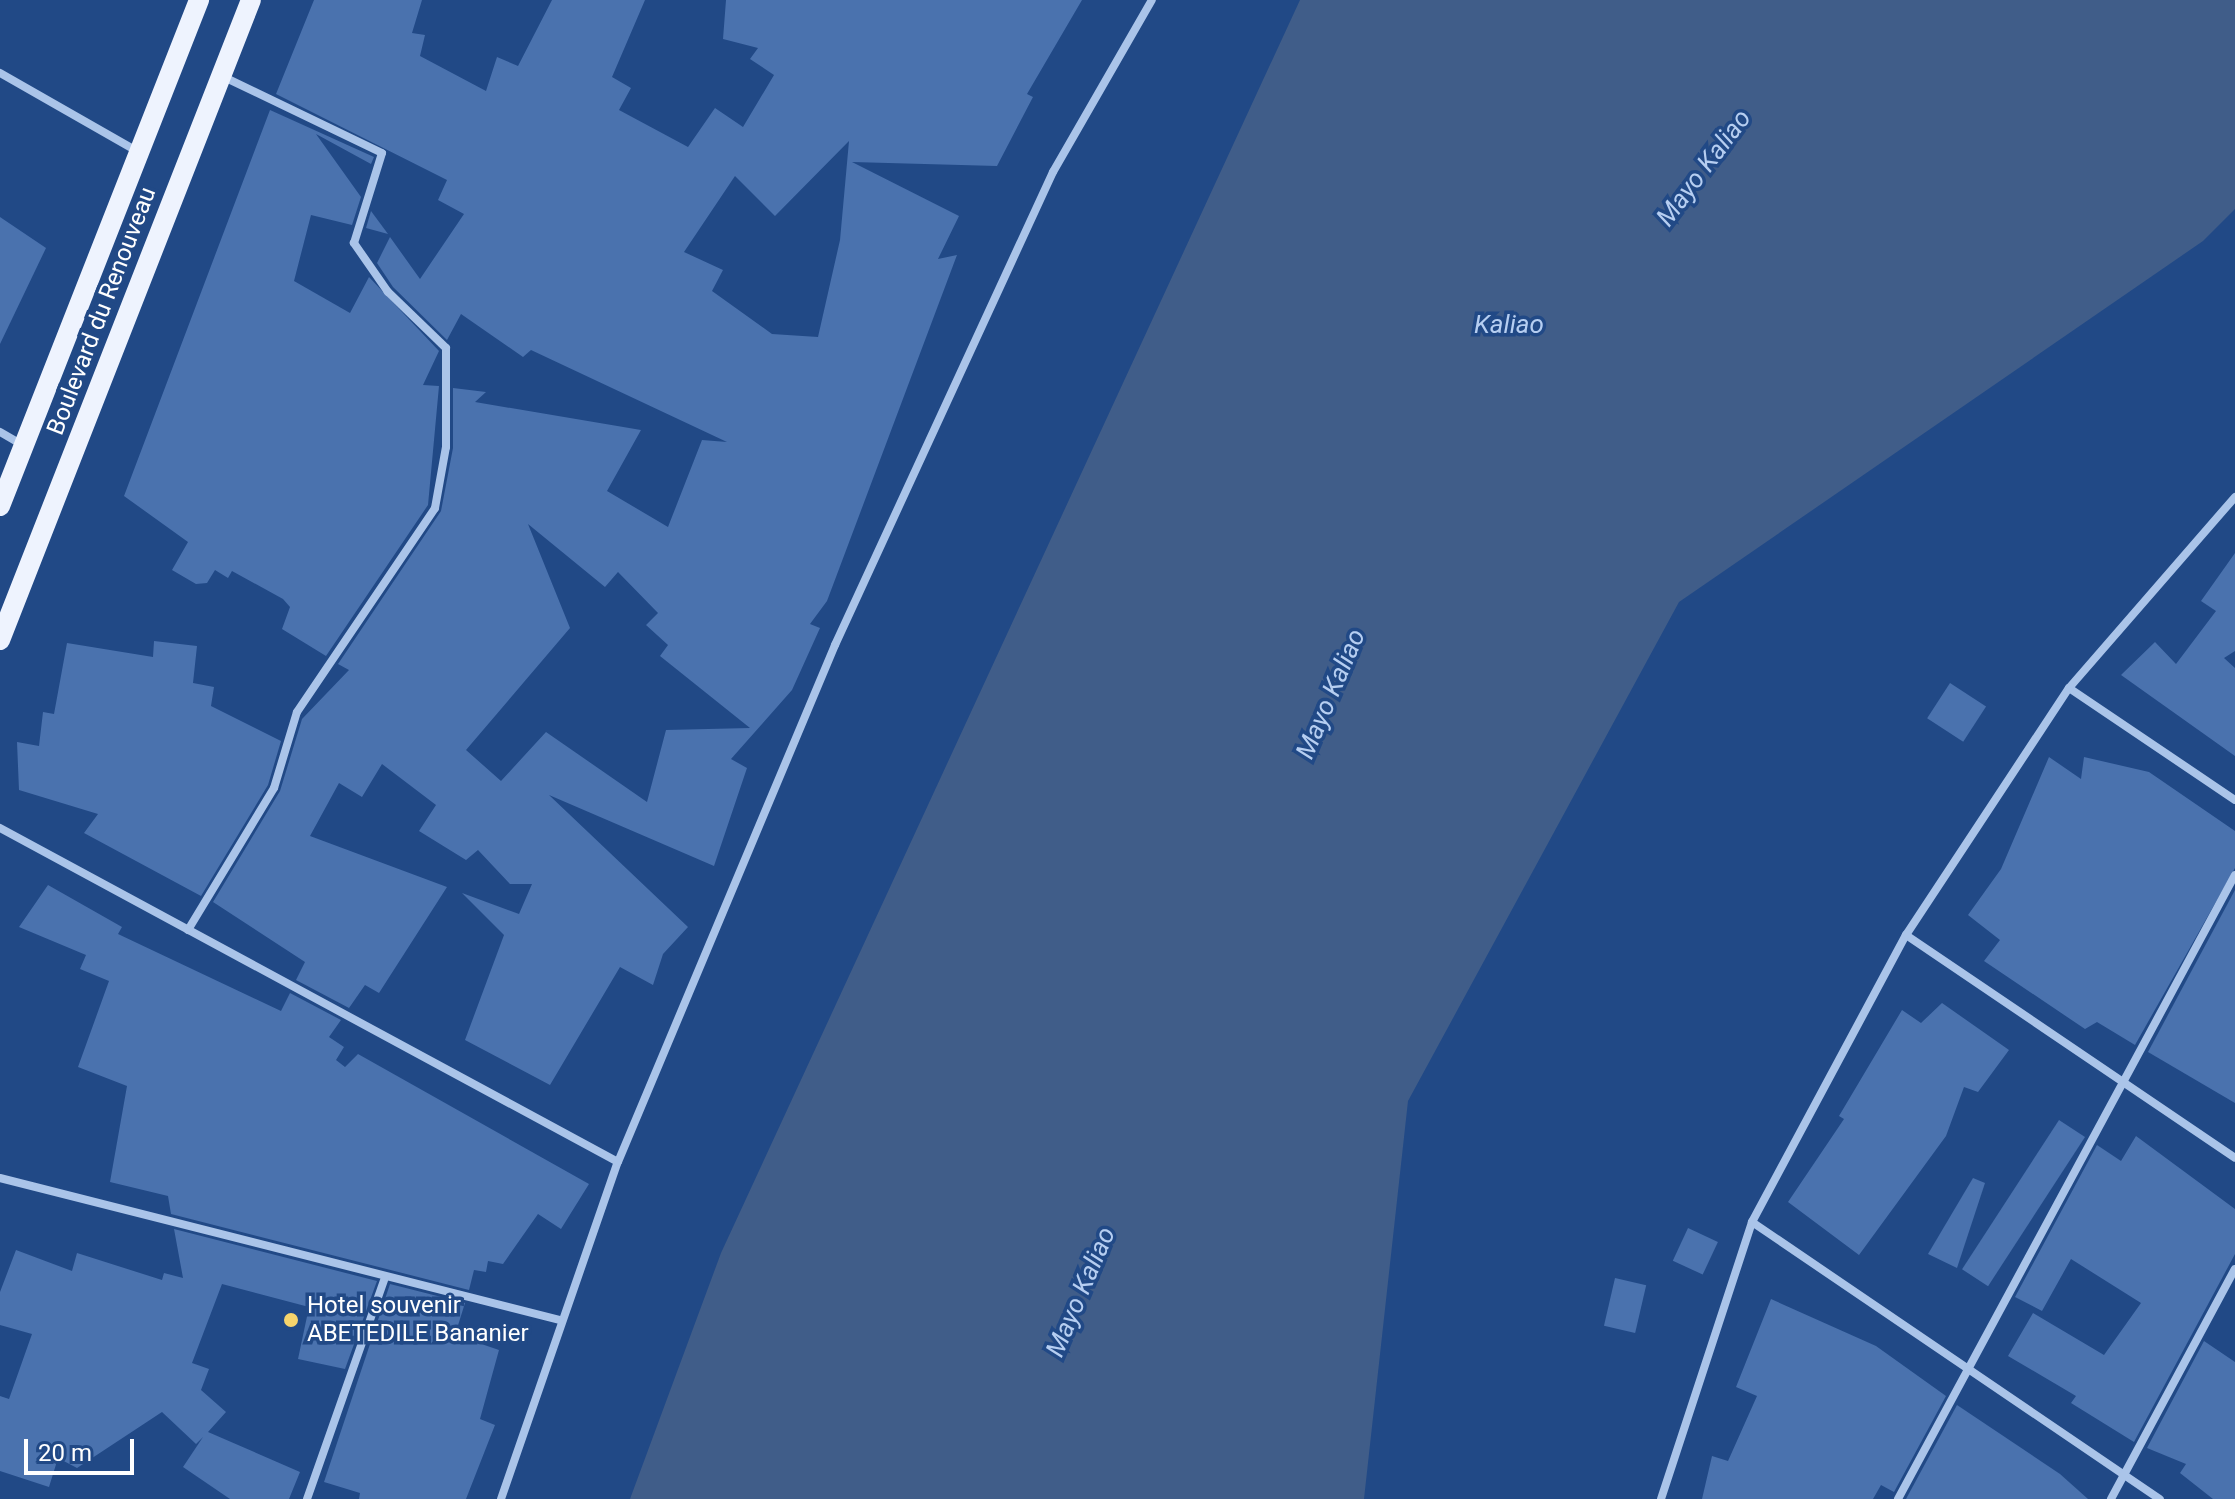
<!DOCTYPE html>
<html>
<head>
<meta charset="utf-8">
<style>
	body { margin:0 }
	#map { position:relative; width:2235px; height:1499px; overflow:hidden; background:#214986; font-family:Roboto,sans-serif }
	div>[style] { position:absolute }
	.water>* { inset:0; background:#405d89 }
	.building>* { inset:0; background:#4a72ae; transform-origin:0 0 }
	.minor>* { height:8px; margin:-4px; padding:0 4px; transform-origin:4px; border-radius:4px; background:#aac4e9 }
	.primary>* { height:20px; margin:-10px; padding:0 10px; transform-origin:10px; border-radius:10px; background:#eef3fe }
	.dots>* { width:22px; height:22px; translate:-50% -50%; box-sizing:border-box; border:4px solid #214986; border-radius:50% }
	span { translate:-50% -50%; white-space:nowrap; text-align:center; line-height:1.15; -webkit-text-stroke:7px #214986; paint-order:stroke }
	.street-label { font-size:24px; color:#fff }
	.poi-label { font-size:24px; color:#fff }
	.left { translate:0 -50%; text-align:left }
	.water-label { font-size:26px; color:#b6cef1; font-style:italic }
	.scale { position:absolute; left:24px; top:1439px; width:110px; height:36px; box-sizing:border-box; border:4px solid #fff; border-top:0; padding-left:10px; font-size:24px; line-height:28px; white-space:nowrap; color:#fff; -webkit-text-stroke:6px #214986; paint-order:stroke }
</style>
</head>
<body>
<div id="map">
	<div class="water">
		<div style="clip-path:polygon(1300px 0,2235px 0,2235px 209px,2203px 241px,1679px 602px,1408px 1101px,1364px 1499px,630px 1499px,721px 1253px)"></div>
	</div>
	<div class="building">
		<div style="clip-path:polygon(evenodd,314px 0,422px 0,412px 33px,425px 35px,420px 56px,486px 91px,497px 57px,518px 66px,552px 0,645px 0,612px 77px,631px 88px,619px 110px,688px 147px,715px 108px,743px 127px,774px 75px,750px 59px,758px 48px,723px 39px,726px 0,1082px 0,1027px 94px,1033px 97px,997px 166px,852px 162px,959px 216px,938px 259px,957px 255px,827px 601px,810px 624px,820px 628px,792px 690px,731px 759px,747px 768px,714px 866px,549px 795px,688px 927px,663px 954px,653px 985px,620px 967px,550px 1085px,465px 1040px,504px 935px,462px 893px,519px 914px,532px 884px,510px 884px,478px 850px,466px 860px,419px 831px,436px 805px,382px 764px,362px 797px,339px 783px,310px 836px,447px 887px,379px 993px,365px 985px,349px 1008px,296px 980px,305px 962px,213px 902px,280px 791px,302px 719px,349px 670px,338px 664px,441px 511px,453px 448px,453px 388px,486px 392px,475px 402px,641px 430px,607px 491px,668px 527px,702px 440px,727px 442px,531px 350px,523px 357px,461px 314px,447px 340px,393px 287px,377px 263px,390px 237px,420px 279px,464px 214px,438px 200px,447px 180px,276px 94px,314px 0,849px 141px,840px 240px,818px 337px,772px 334px,712px 291px,723px 270px,684px 252px,735px 176px,775px 216px,849px 141px,314px 0,528px 524px,605px 587px,618px 572px,658px 613px,646px 625px,668px 645px,660px 656px,750px 728px,666px 730px,647px 802px,546px 732px,501px 781px,466px 750px,570px 628px,528px 524px)"></div>
		<div style="clip-path:polygon(270px 110px,374px 157px,371px 164px,316px 134px,361px 197px,352px 225px,311px 215px,294px 281px,350px 313px,369px 277px,439px 351px,423px 385px,439px 386px,428px 505px,326px 656px,282px 629px,290px 607px,283px 599px,232px 571px,228px 578px,215px 570px,207px 583px,196px 584px,172px 570px,188px 542px,124px 496px)"></div>
		<div style="clip-path:polygon(371px 211px,388px 234px,366px 228px)"></div>
		<div style="clip-path:polygon(0 217px,46px 248px,0 344px)"></div>
		<div style="clip-path:polygon(2235px 553px,2235px 651px,2224px 658px,2235px 668px,2235px 756px,2121px 675px,2155px 642px,2176px 664px,2216px 611px,2201px 601px)"></div>
		<div style="clip-path:polygon(154px 641px,197px 646px,193px 683px,214px 687px,211px 706px,281px 741px,268px 785px,201px 896px,84px 833px,98px 814px,19px 790px,17px 742px,39px 746px,43px 712px,54px 714px,67px 643px,153px 657px)"></div>
		<div style="left:1950px;top:683px;width:43px;height:42px;rotate:33deg"></div>
		<div style="clip-path:polygon(2049px 757px,2081px 779px,2084px 757px,2149px 772px,2235px 831px,2235px 868px,2135px 1045px,2097px 1022px,2085px 1029px,1984px 961px,2000px 940px,1968px 915px,2001px 869px)"></div>
		<div style="clip-path:polygon(48px 885px,122px 927px,118px 934px,281px 1011px,290px 993px,341px 1020px,329px 1037px,344px 1047px,336px 1060px,345px 1067px,358px 1054px,589px 1184px,561px 1229px,538px 1214px,503px 1264px,488px 1261px,486px 1272px,474px 1270px,469px 1290px,171px 1214px,168px 1196px,110px 1182px,127px 1086px,78px 1067px,109px 981px,80px 969px,86px 955px,19px 927px)"></div>
		<div style="clip-path:polygon(2235px 890px,2235px 1103px,2148px 1052px)"></div>
		<div style="clip-path:polygon(1942px 1003px,2009px 1050px,1978px 1092px,1964px 1087px,1946px 1136px,1859px 1255px,1788px 1202px,1844px 1119px,1839px 1116px,1902px 1010px,1921px 1023px)"></div>
		<div style="left:2059px;top:1120px;width:31px;height:178px;rotate:33deg"></div>
		<div style="clip-path:polygon(2136px 1136px,2235px 1209px,2235px 1254px,2134px 1442px,2071px 1403px,2076px 1396px,2008px 1356px,2033px 1313px,2104px 1355px,2141px 1303px,2071px 1259px,2042px 1311px,2015px 1297px,2097px 1145px,2121px 1161px)"></div>
		<div style="clip-path:polygon(1973px 1178px,1985px 1183px,1957px 1268px,1928px 1254px)"></div>
		<div style="left:1688px;top:1228px;width:33px;height:36px;rotate:25deg"></div>
		<div style="clip-path:polygon(174px 1229px,377px 1281px,345px 1369px,298px 1359px,309px 1307px,222px 1284px,192px 1363px,209px 1369px,201px 1390px,226px 1412px,208px 1432px,300px 1472px,289px 1499px,230px 1499px,183px 1467px,203px 1437px,196px 1444px,162px 1412px,77px 1468px,58px 1458px,49px 1487px,0 1471px,0 1396px,9px 1399px,32px 1334px,0 1325px,0 1292px,16px 1250px,72px 1271px,77px 1253px,162px 1280px,164px 1273px,183px 1278px)"></div>
		<div style="left:1615px;top:1278px;width:32px;height:49px;rotate:13deg"></div>
		<div style="clip-path:polygon(390px 1284px,465px 1303px,455px 1335px,499px 1350px,480px 1419px,495px 1425px,466px 1499px,359px 1499px,360px 1493px,324px 1482px)"></div>
		<div style="clip-path:polygon(1771px 1299px,1876px 1346px,1946px 1396px,1894px 1492px,1881px 1485px,1873px 1499px,1702px 1499px,1712px 1456px,1728px 1461px,1757px 1396px,1736px 1387px)"></div>
		<div style="clip-path:polygon(2204px 1341px,2235px 1362px,2235px 1499px,2213px 1499px,2180px 1473px,2186px 1464px,2147px 1448px)"></div>
		<div style="clip-path:polygon(1957px 1405px,2060px 1474px,2088px 1499px,1906px 1499px)"></div>
	</div>
	<div class="minor">
		<div style="left:0;top:73px;width:158px;rotate:29.7deg"></div>
		<div style="left:0;top:432px;width:28px;rotate:30deg"></div>
		<div style="left:2069px;top:688px;width:200px;rotate:34deg"></div>
		<div style="left:0;top:828px;width:702px;rotate:28.39deg"></div>
		<div style="left:188px;top:930px;width:166px;rotate:-58.8deg"></div>
		<div style="left:274px;top:788px;width:79px;rotate:-73.2deg"></div>
		<div style="left:297px;top:712px;width:246px;rotate:-55.9deg"></div>
		<div style="left:435px;top:508px;width:62px;rotate:-79.8deg"></div>
		<div style="left:446px;top:447px;width:99px;rotate:-90deg"></div>
		<div style="left:446px;top:348px;width:81px;rotate:-136deg"></div>
		<div style="left:388px;top:292px;width:60px;rotate:-124.8deg"></div>
		<div style="left:354px;top:243px;width:94px;rotate:-72.7deg"></div>
		<div style="left:382px;top:153px;width:178px;rotate:-154.3deg"></div>
		<div style="left:1906px;top:935px;width:397px;rotate:34.1deg"></div>
		<div style="left:0;top:1178px;width:578px;rotate:14.23deg"></div>
		<div style="left:1752px;top:1222px;width:493px;rotate:34.2deg"></div>
		<div style="left:307px;top:1499px;width:234px;rotate:-70.6deg"></div>
		<div style="left:501px;top:1499px;width:357px;rotate:-70.9deg"></div>
		<div style="left:618px;top:1162px;width:561px;rotate:-67.23deg"></div>
		<div style="left:835px;top:645px;width:521px;rotate:-65.26deg"></div>
		<div style="left:1053px;top:172px;width:198px;rotate:-60.1deg"></div>
		<div style="left:1661px;top:1499px;width:292px;rotate:-71.8deg"></div>
		<div style="left:1752px;top:1222px;width:326px;rotate:-61.8deg"></div>
		<div style="left:1906px;top:935px;width:296px;rotate:-56.6deg"></div>
		<div style="left:2069px;top:688px;width:253px;rotate:-49deg"></div>
		<div style="left:1898px;top:1499px;width:709px;rotate:-61.63deg"></div>
		<div style="left:2111px;top:1499px;width:261px;rotate:-61.7deg"></div>
	</div>
	<div class="primary">
		<div style="left:0;top:506px;width:544px;rotate:-68.53deg"></div>
		<div style="left:0;top:640px;width:687px;rotate:-68.59deg"></div>
	</div>
	<div class="dots">
		<div style="left:291px;top:1320px;background:#f6d46c"></div>
	</div>
	<div class="street-label">
		<span style="left:102px;top:311px;rotate:-69deg">Boulevard du Renouveau</span>
	</div>
	<div class="poi-label">
		<span class="left" style="left:307px;top:1320px">Hotel souvenir<br>ABETEDILE Bananier</span>
	</div>
	<div class="water-label">
		<span style="left:1704px;top:168px;rotate:-53deg">Mayo Kaliao</span>
		<span style="left:1509px;top:325px">Kaliao</span>
		<span style="left:1331px;top:694px;rotate:-67deg">Mayo Kaliao</span>
		<span style="left:1081px;top:1292px;rotate:-67deg">Mayo Kaliao</span>
	</div>
	<div class="scale">20 m</div>
</div>
</body>
</html>
